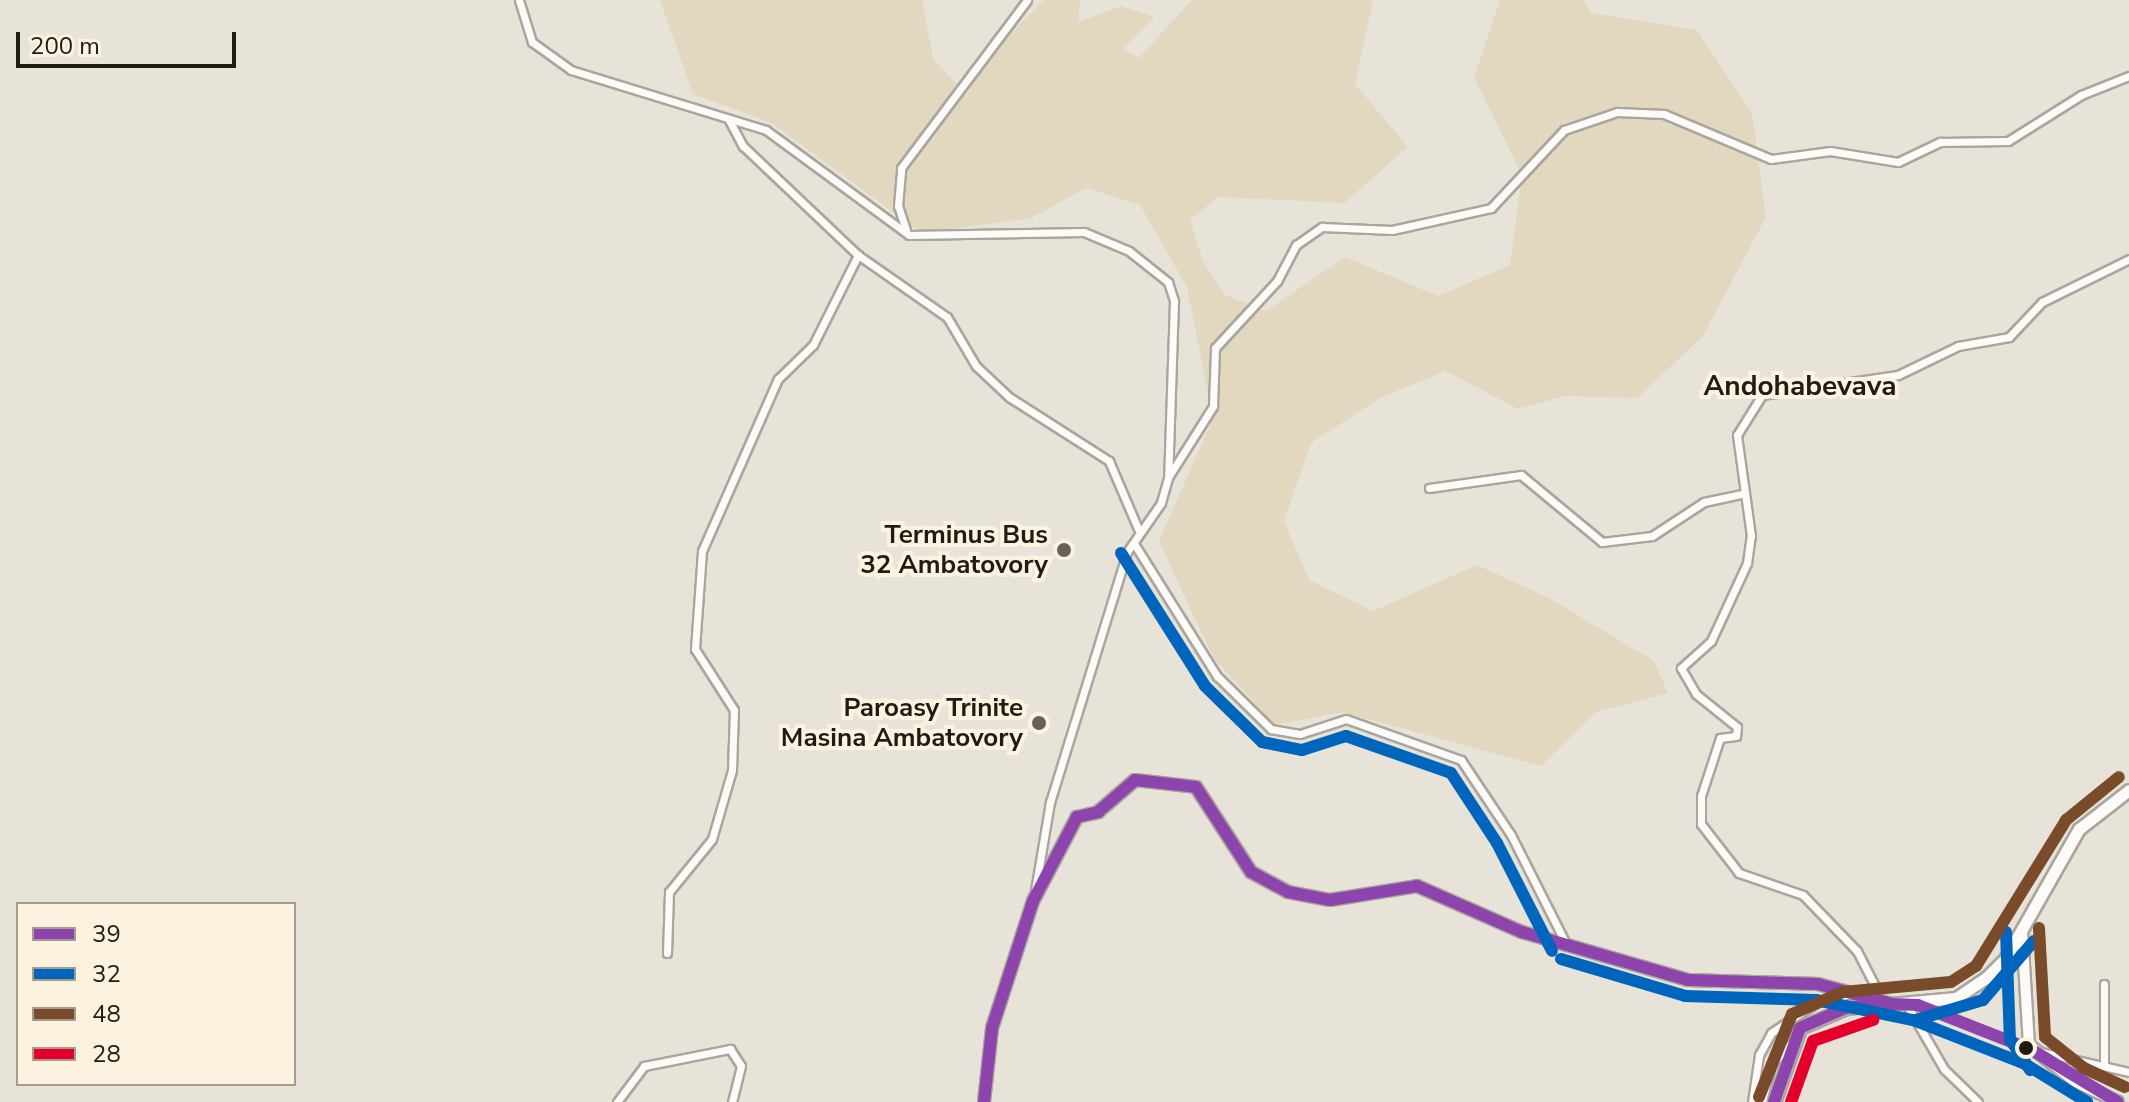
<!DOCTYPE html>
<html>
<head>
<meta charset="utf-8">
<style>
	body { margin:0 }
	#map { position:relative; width:2129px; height:1102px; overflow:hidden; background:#e8e3d8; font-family:"Nunito Sans",sans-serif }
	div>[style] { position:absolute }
	.green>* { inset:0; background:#e2d7bf }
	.roads { filter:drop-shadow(2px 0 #aaa69d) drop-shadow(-2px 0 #aaa69d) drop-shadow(0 2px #aaa69d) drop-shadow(0 -2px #aaa69d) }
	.street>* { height:7px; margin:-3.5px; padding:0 3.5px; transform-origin:3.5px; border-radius:3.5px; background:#fcfbf9 }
	.secondary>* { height:10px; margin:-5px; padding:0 5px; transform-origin:5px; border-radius:5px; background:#fcfbf9 }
	.primary>* { height:11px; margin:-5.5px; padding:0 5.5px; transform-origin:5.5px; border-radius:5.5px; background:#fcfbf9 }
	.bus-1>* { height:12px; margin:-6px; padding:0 6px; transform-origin:6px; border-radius:6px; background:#8e44ad }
	.bus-2>* { height:12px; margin:-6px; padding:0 6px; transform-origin:6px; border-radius:6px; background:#0065bd }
	.bus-3>* { height:12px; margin:-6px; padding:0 6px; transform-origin:6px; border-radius:6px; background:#7a4b2a }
	.bus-4>* { height:12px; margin:-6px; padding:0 6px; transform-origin:6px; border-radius:6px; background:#e4002b }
	.dots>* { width:22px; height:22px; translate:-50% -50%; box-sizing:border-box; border:4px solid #fcf2df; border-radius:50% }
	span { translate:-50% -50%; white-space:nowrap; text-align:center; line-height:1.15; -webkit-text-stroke:8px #fcf2df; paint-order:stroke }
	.poi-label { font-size:26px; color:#1f1c15; font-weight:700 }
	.right { translate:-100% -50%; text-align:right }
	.neighbourhood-label { font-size:28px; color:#1f1c15; font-weight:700 }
	.legend { position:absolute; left:16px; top:902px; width:280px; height:184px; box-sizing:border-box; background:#fcf2df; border:2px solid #a49c8e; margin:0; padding:10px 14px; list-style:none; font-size:24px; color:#1f1c15 }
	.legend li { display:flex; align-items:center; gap:16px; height:40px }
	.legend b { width:40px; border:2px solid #a49c8e }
	.scale { position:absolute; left:16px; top:32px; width:220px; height:36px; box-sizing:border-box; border:4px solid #1f1c15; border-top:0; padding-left:10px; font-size:24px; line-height:28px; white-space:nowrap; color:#1f1c15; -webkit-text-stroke:6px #fcf2df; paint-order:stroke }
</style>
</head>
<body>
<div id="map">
	<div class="green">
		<div style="clip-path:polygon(660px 0,922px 0,933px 58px,966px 95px,994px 50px,1044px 0,1080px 0,1078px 22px,1121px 6px,1154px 17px,1123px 49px,1139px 58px,1192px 0,1373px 0,1355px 84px,1408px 147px,1344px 203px,1218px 197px,1190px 220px,1203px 262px,1225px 295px,1266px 311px,1345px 257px,1438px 296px,1510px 265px,1522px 175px,1474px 77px,1500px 0,1584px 0,1591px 13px,1697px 30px,1752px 113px,1766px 217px,1703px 336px,1637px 398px,1565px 396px,1518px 409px,1446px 371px,1380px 398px,1311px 443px,1284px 521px,1309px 580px,1373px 611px,1477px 565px,1551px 599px,1654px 661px,1668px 693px,1596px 712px,1541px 766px,1342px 712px,1275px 725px,1213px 657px,1159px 541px,1213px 419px,1187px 287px,1140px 205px,1086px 188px,1031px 218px,921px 233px,772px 123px,693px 94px)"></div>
	</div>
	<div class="roads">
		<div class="street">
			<div style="left:519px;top:0;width:44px;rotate:72.8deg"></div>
			<div style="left:532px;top:42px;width:48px;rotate:35.7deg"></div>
			<div style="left:571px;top:70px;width:204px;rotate:17.1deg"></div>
			<div style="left:766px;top:130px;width:177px;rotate:36.3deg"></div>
			<div style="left:909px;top:235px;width:175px;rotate:-1deg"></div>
			<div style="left:1084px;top:232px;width:49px;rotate:22.9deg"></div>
			<div style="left:1129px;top:251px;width:50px;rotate:38.5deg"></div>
			<div style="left:1168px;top:282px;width:20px;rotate:72deg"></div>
			<div style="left:1174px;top:301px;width:177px;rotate:91.9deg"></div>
			<div style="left:1168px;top:478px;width:26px;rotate:106deg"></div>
			<div style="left:1161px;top:503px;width:60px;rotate:124.8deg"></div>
			<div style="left:1127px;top:552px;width:262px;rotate:107.1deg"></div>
			<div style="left:1050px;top:802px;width:90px;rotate:99.6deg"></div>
			<div style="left:729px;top:120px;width:30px;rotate:62deg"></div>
			<div style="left:743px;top:146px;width:158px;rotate:43.5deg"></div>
			<div style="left:906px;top:230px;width:25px;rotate:-108deg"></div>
			<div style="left:898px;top:206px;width:38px;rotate:-85deg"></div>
			<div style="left:901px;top:168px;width:210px;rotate:-53.1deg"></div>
			<div style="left:1169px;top:476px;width:83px;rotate:-57.8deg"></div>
			<div style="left:1213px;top:406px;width:58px;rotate:-88deg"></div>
			<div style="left:1215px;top:348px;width:91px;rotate:-47.2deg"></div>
			<div style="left:1277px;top:281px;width:41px;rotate:-62.2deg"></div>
			<div style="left:1296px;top:245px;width:32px;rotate:-35deg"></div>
			<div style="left:1322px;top:227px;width:70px;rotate:2.5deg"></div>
			<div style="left:1392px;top:230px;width:101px;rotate:-12.5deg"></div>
			<div style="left:1491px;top:208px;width:107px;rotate:-46.9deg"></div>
			<div style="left:1564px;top:130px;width:56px;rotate:-18.8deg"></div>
			<div style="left:1617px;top:112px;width:47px;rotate:2.4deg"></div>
			<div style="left:1664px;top:114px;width:116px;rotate:22.8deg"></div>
			<div style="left:1771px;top:159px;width:60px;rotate:-7.7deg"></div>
			<div style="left:1830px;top:151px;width:69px;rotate:9.2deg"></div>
			<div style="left:1898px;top:162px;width:47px;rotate:-25.5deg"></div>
			<div style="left:1940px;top:142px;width:68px;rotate:-0.8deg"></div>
			<div style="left:2008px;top:141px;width:86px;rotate:-32.2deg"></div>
			<div style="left:2081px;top:95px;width:52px;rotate:-21.6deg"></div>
			<div style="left:1429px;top:488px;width:93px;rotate:-8deg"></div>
			<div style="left:1521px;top:475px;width:105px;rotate:39.6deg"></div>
			<div style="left:1602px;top:542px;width:50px;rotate:-6.8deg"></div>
			<div style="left:1652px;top:536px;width:62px;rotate:-33.2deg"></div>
			<div style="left:1704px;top:502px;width:40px;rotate:-12deg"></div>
			<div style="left:1135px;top:545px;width:155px;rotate:58deg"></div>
			<div style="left:1217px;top:676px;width:76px;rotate:44.5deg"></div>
			<div style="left:1271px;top:729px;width:29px;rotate:10deg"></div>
			<div style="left:1300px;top:734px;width:48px;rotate:-18.1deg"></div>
			<div style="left:1346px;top:719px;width:122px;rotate:19.6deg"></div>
			<div style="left:1461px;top:760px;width:90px;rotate:56.3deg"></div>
			<div style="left:1511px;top:835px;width:122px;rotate:63.2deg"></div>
			<div style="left:667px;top:953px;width:61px;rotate:-88.1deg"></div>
			<div style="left:669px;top:892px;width:68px;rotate:-50.9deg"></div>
			<div style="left:712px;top:839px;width:72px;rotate:-73.8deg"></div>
			<div style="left:732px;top:770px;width:60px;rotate:-88.1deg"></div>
			<div style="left:734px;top:710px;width:72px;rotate:-122.6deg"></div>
			<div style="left:695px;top:649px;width:98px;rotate:-85.9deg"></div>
			<div style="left:702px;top:551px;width:188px;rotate:-66.2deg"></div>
			<div style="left:778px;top:379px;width:49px;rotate:-44.2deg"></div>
			<div style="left:813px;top:345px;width:101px;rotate:-63.4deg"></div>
			<div style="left:858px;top:255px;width:108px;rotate:34.9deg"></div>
			<div style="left:947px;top:317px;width:57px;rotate:59.4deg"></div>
			<div style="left:976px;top:366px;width:45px;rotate:43.2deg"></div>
			<div style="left:1009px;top:397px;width:119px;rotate:32.6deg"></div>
			<div style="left:1109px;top:461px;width:76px;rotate:66.8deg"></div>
			<div style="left:2104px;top:984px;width:80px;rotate:90deg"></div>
			<div style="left:1907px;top:1005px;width:74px;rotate:60deg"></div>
			<div style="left:1944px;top:1069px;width:47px;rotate:44.1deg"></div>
			<div style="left:1918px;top:1005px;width:123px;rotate:21.5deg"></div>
			<div style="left:2032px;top:1050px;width:99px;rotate:12.8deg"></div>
			<div style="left:617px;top:1102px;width:45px;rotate:-53.1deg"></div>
			<div style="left:644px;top:1066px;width:88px;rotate:-11.2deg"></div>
			<div style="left:730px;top:1049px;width:20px;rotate:57deg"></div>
			<div style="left:741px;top:1066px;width:37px;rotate:104deg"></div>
			<div style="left:1752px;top:1102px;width:48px;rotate:-81.5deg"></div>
			<div style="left:1759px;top:1055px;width:25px;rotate:-61deg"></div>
			<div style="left:1771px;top:1033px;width:55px;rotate:-34deg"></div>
			<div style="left:1817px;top:1002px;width:61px;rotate:-13.3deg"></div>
			<div style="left:1876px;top:988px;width:42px;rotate:-117.2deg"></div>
			<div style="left:1857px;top:951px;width:78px;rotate:-134deg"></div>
			<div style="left:1803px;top:895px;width:68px;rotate:-161deg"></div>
			<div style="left:1739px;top:873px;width:62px;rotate:-127.8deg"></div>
			<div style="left:1701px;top:824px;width:28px;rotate:-90deg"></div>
			<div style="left:1701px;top:796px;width:61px;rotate:-71.9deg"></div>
			<div style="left:1720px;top:738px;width:16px;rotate:-7deg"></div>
			<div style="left:1736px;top:736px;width:9px;rotate:-84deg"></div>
			<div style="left:1737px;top:727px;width:53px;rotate:-141.2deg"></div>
			<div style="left:1696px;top:694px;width:30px;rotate:-120deg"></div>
			<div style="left:1681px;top:668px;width:40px;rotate:-42deg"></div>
			<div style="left:1711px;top:641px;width:86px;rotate:-65.2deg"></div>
			<div style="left:1747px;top:563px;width:27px;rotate:-82deg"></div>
			<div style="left:1751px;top:536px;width:102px;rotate:-97.9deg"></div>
			<div style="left:1737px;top:435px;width:47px;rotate:-58deg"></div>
			<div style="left:1762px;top:395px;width:137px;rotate:-8.4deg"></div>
			<div style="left:1898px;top:375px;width:67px;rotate:-25.8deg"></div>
			<div style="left:1958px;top:346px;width:52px;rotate:-10deg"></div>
			<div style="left:2009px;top:337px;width:48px;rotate:-46.7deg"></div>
			<div style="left:2042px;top:302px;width:97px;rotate:-26.3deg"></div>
			<div style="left:1762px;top:1102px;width:38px;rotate:-76deg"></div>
			<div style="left:1771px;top:1065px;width:33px;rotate:-47deg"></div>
		</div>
		<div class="secondary">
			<div style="left:2022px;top:931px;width:114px;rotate:86.5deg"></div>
			<div style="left:2029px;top:1045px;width:59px;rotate:38.8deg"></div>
			<div style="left:2075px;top:1082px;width:47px;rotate:24.9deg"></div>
			<div style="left:984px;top:1102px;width:74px;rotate:-83.8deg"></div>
			<div style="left:992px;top:1028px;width:133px;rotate:-72.1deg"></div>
			<div style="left:1033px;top:901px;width:95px;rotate:-62.4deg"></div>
			<div style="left:1077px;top:817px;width:22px;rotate:-13deg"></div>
			<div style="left:1098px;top:812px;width:49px;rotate:-40.9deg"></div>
			<div style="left:1135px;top:780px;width:61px;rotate:6.5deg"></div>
			<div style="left:1196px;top:787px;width:101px;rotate:57.1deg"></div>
			<div style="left:1251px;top:872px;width:42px;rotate:28.4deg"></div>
			<div style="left:1288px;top:892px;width:43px;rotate:10.8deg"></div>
			<div style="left:1330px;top:900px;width:88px;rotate:-9.1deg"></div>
			<div style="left:1417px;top:886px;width:115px;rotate:23.7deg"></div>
			<div style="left:1522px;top:932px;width:173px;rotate:16.1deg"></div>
			<div style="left:1688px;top:980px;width:130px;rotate:1.8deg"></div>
			<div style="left:1818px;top:984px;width:77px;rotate:15.1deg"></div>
		</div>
		<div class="primary">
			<div style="left:1774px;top:1102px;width:78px;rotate:-70.6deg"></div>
			<div style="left:1800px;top:1028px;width:50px;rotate:-23.5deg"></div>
			<div style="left:1846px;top:1008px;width:110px;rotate:-5.2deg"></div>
			<div style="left:1956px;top:998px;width:36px;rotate:-34deg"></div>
			<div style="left:1986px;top:978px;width:27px;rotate:-45deg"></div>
			<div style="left:2005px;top:959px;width:150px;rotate:-60.4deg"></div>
			<div style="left:2079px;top:829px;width:63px;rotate:-38deg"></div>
		</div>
	</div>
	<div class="bus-1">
		<div style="left:984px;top:1102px;width:74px;rotate:-83.8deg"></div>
		<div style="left:992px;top:1028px;width:133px;rotate:-72.1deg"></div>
		<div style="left:1033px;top:901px;width:95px;rotate:-62.4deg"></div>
		<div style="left:1077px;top:817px;width:22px;rotate:-13deg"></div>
		<div style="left:1098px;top:812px;width:49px;rotate:-40.9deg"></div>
		<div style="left:1135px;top:780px;width:61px;rotate:6.5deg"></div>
		<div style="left:1196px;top:787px;width:101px;rotate:57.1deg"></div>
		<div style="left:1251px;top:872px;width:42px;rotate:28.4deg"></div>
		<div style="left:1288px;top:892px;width:43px;rotate:10.8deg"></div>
		<div style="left:1330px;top:900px;width:88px;rotate:-9.1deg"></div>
		<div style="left:1417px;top:886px;width:115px;rotate:23.7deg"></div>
		<div style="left:1522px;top:932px;width:173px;rotate:16.1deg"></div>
		<div style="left:1688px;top:980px;width:130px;rotate:1.8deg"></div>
		<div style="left:1818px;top:984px;width:77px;rotate:15.1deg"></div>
		<div style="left:1774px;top:1102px;width:78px;rotate:-70.6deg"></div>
		<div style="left:1800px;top:1028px;width:50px;rotate:-23.5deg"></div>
		<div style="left:1846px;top:1008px;width:46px;rotate:-5deg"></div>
		<div style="left:1892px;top:1004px;width:26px;rotate:2deg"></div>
		<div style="left:1918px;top:1005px;width:123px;rotate:21.5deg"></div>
		<div style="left:2032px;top:1050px;width:100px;rotate:31.2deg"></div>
	</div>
	<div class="bus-2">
		<div style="left:1121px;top:553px;width:157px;rotate:57.7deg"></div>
		<div style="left:1205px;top:686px;width:80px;rotate:44.5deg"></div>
		<div style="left:1262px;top:742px;width:41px;rotate:11.3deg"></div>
		<div style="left:1302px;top:750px;width:46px;rotate:-17.7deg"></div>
		<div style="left:1346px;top:736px;width:111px;rotate:19.4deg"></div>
		<div style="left:1451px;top:773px;width:84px;rotate:56.7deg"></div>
		<div style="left:1497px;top:843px;width:121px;rotate:63deg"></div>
		<div style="left:2006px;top:932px;width:107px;rotate:87.9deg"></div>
		<div style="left:2010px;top:1039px;width:37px;rotate:57deg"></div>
		<div style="left:1561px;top:959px;width:129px;rotate:16.6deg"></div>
		<div style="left:1685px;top:996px;width:131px;rotate:1.7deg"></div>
		<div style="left:1816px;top:1000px;width:99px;rotate:11.7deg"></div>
		<div style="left:1913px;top:1020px;width:120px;rotate:21.4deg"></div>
		<div style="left:2025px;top:1064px;width:73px;rotate:31.5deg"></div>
		<div style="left:1916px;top:1020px;width:70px;rotate:-16.6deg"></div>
		<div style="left:1983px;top:1000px;width:78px;rotate:-49.2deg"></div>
	</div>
	<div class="bus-3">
		<div style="left:2039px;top:928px;width:109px;rotate:86.8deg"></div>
		<div style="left:2045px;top:1037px;width:50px;rotate:38.5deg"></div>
		<div style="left:2084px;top:1068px;width:45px;rotate:24.9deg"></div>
		<div style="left:1759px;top:1097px;width:89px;rotate:-68.3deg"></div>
		<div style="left:1792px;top:1014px;width:56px;rotate:-23.3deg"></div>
		<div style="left:1843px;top:992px;width:108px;rotate:-5.3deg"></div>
		<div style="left:1951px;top:982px;width:30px;rotate:-33deg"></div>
		<div style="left:1976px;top:966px;width:172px;rotate:-58.3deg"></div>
		<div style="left:2066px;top:820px;width:68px;rotate:-39.1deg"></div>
	</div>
	<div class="bus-4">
		<div style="left:1791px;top:1102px;width:65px;rotate:-70.2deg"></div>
		<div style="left:1813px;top:1041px;width:64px;rotate:-19.3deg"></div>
	</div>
	<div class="dots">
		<div style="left:1064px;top:550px;background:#656259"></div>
		<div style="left:1039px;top:723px;background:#656259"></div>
		<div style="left:2026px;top:1048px;background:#1f1c15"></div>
	</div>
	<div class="poi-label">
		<span class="right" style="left:1048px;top:550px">Terminus Bus<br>32 Ambatovory</span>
		<span class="right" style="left:1023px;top:723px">Paroasy Trinite<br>Masina Ambatovory</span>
	</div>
	<div class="neighbourhood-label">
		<span style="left:1800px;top:386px">Andohabevava</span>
	</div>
	<ul class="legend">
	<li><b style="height:10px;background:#8e44ad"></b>39</li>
	<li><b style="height:10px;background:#0065bd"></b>32</li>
	<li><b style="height:10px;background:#7a4b2a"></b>48</li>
	<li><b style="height:10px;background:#e4002b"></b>28</li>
	</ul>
	<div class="scale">200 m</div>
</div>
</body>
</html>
